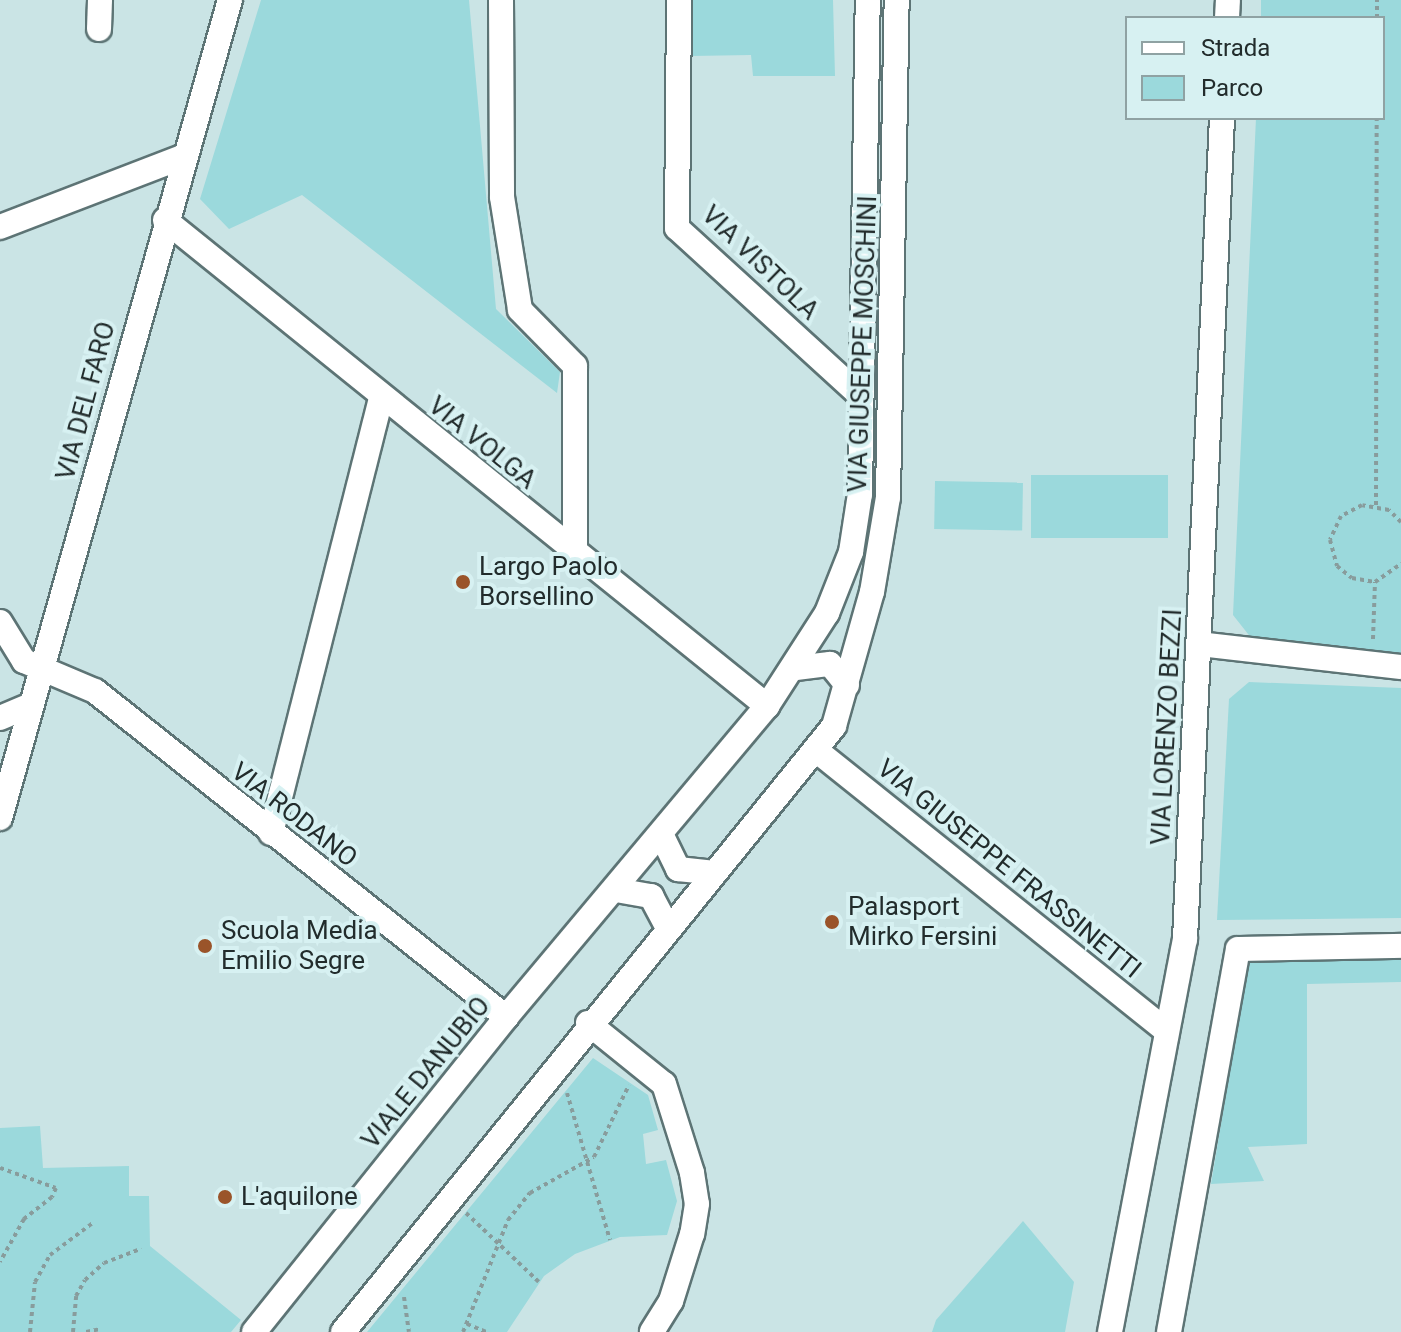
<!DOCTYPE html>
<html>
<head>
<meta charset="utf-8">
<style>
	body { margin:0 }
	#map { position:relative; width:1401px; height:1332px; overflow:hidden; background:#cae4e5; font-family:Roboto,sans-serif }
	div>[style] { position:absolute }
	.green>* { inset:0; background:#9bd9dc; transform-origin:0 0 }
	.path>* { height:4px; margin-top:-2px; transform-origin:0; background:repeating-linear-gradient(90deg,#889c9c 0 4px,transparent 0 8px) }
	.roads { filter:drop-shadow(2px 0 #5d7475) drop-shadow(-2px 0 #5d7475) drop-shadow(0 2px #5d7475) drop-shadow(0 -2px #5d7475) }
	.minor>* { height:24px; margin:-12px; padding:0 12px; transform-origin:12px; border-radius:12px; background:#fff }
	.dots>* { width:22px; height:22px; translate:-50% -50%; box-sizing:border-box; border:4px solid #d7f1f2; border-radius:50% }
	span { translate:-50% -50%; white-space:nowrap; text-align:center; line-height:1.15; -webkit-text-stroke:8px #d7f1f2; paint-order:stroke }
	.street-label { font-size:26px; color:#222c2c }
	.poi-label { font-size:26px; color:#222c2c }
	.left { translate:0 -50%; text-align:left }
	.legend { position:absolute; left:1125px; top:16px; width:260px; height:104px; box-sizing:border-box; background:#d7f1f2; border:2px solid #8fa2a3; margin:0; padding:10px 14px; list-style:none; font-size:24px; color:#222c2c }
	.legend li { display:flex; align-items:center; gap:16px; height:40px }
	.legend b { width:40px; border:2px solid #8fa2a3 }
</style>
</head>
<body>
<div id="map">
	<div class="green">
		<div style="clip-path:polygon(261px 0,469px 0,496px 309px,560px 372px,557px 393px,302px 195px,229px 229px,200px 199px)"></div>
		<div style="clip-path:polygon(691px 0,833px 0,835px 76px,753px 76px,751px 55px,691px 56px)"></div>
		<div style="clip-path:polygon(1261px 0,1401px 0,1401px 653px,1252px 639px,1233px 615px,1256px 118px,1383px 118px,1383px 18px,1261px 18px)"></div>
		<div style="left:1031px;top:475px;width:137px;height:63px"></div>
		<div style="left:935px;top:481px;width:88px;height:48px;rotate:1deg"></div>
		<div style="clip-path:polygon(1249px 682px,1401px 688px,1401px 918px,1217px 920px,1229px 699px)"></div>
		<div style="clip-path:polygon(1401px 959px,1401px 982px,1307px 984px,1307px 1144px,1248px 1147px,1264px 1181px,1211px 1184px,1248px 962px)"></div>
		<div style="clip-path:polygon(593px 1058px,648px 1095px,658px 1130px,643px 1134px,646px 1164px,666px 1160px,677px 1201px,667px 1235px,620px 1237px,575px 1254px,544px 1276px,507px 1332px,367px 1332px)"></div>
		<div style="clip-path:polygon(40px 1126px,43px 1168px,129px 1166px,129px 1196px,149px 1196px,150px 1246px,241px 1320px,231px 1332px,0 1332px,0 1128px)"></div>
		<div style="clip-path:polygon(1023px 1221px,1074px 1282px,1065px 1332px,932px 1332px,936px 1320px)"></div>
	</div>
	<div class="path">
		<div style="left:1377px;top:18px;width:18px;rotate:-90deg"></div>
		<div style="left:1376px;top:505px;width:387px;rotate:-89.9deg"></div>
		<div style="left:1401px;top:522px;width:17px;rotate:-135deg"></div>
		<div style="left:1389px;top:510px;width:27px;rotate:-170deg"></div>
		<div style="left:1362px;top:505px;width:24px;rotate:152deg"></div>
		<div style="left:1341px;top:516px;width:26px;rotate:115deg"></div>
		<div style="left:1330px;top:540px;width:27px;rotate:75deg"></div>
		<div style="left:1337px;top:566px;width:19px;rotate:39deg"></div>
		<div style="left:1352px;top:578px;width:23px;rotate:10deg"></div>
		<div style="left:1375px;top:582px;width:32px;rotate:-35deg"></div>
		<div style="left:1373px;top:639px;width:57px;rotate:-88deg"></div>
		<div style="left:567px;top:1093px;width:153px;rotate:73.7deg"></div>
		<div style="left:0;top:1168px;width:59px;rotate:19.7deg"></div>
		<div style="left:56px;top:1188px;width:10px;rotate:114deg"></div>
		<div style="left:52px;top:1197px;width:36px;rotate:142deg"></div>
		<div style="left:24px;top:1219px;width:49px;rotate:119.2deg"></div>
		<div style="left:466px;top:1213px;width:100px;rotate:43.4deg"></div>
		<div style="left:404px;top:1297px;width:35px;rotate:82deg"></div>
		<div style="left:467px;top:1324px;width:22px;rotate:22deg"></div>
		<div style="left:30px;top:1332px;width:50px;rotate:-84.3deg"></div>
		<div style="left:35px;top:1282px;width:31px;rotate:-61deg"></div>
		<div style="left:50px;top:1255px;width:55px;rotate:-36.9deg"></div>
		<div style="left:73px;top:1332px;width:36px;rotate:-85deg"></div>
		<div style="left:76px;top:1296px;width:18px;rotate:-61deg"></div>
		<div style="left:85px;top:1280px;width:25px;rotate:-42deg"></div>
		<div style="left:104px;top:1263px;width:40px;rotate:-21deg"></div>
		<div style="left:86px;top:1332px;width:14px;rotate:-12deg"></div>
		<div style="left:463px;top:1332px;width:121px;rotate:-68.1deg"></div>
		<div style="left:508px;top:1220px;width:35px;rotate:-51deg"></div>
		<div style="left:530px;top:1193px;width:73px;rotate:-29.4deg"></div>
		<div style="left:594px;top:1157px;width:80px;rotate:-64.1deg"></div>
	</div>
	<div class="roads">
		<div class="minor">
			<div style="left:501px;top:0;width:197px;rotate:89.7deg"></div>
			<div style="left:502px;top:197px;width:114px;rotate:80.9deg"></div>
			<div style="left:520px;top:310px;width:78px;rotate:45.5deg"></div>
			<div style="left:575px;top:366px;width:188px;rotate:90deg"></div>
			<div style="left:679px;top:0;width:228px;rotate:90.5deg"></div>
			<div style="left:677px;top:228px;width:249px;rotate:42.4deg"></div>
			<div style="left:1227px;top:18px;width:18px;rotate:-87deg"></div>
			<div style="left:99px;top:29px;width:29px;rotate:-88deg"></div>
			<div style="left:165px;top:220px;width:774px;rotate:38.91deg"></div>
			<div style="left:0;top:227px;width:195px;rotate:-21deg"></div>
			<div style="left:0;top:622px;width:46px;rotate:58.4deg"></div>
			<div style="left:24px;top:661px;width:77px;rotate:22.9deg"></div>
			<div style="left:95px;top:691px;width:525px;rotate:38.42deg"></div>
			<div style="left:1199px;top:644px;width:203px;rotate:6.5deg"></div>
			<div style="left:796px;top:668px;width:34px;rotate:-7deg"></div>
			<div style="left:830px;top:664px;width:27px;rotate:51deg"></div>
			<div style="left:0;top:718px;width:34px;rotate:-23deg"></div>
			<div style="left:817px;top:751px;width:447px;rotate:38.7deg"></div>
			<div style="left:0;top:818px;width:850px;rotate:-74.3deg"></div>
			<div style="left:271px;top:833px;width:449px;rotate:-75.8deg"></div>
			<div style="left:662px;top:836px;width:37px;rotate:64deg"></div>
			<div style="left:678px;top:869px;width:37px;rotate:6deg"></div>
			<div style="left:616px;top:890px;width:36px;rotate:10deg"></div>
			<div style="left:651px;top:896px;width:36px;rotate:62deg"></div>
			<div style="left:588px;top:1023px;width:97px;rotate:38.8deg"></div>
			<div style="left:664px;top:1084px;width:93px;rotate:72.5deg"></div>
			<div style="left:692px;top:1173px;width:31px;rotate:81deg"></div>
			<div style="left:697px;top:1204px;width:30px;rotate:99deg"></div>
			<div style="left:692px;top:1234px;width:70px;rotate:107.4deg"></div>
			<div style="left:671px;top:1301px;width:36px;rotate:122deg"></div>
			<div style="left:254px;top:1332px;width:403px;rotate:-51.3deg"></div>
			<div style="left:506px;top:1017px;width:406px;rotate:-50deg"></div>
			<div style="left:767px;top:706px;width:111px;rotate:-57.2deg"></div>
			<div style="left:827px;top:613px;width:66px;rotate:-68.5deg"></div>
			<div style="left:851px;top:552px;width:59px;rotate:-81.2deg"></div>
			<div style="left:860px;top:494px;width:494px;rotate:-89.1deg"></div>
			<div style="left:343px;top:1332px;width:780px;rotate:-50.98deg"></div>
			<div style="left:834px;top:726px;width:139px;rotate:-74.2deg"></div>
			<div style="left:872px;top:592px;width:96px;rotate:-80.4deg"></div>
			<div style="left:888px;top:497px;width:497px;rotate:-89deg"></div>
			<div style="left:1110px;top:1332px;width:400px;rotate:-79.2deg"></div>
			<div style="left:1185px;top:939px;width:822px;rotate:-87.42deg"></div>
			<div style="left:1169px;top:1332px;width:389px;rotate:-79.8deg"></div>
			<div style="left:1238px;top:949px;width:163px;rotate:-1.1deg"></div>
		</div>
	</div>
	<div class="dots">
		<div style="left:463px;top:582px;background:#9a542a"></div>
		<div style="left:832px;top:922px;background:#9a542a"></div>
		<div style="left:205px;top:946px;background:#9a542a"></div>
		<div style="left:225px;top:1197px;background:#9a542a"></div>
	</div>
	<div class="street-label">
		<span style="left:760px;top:263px;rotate:44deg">VIA VISTOLA</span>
		<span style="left:863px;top:344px;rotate:-88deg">VIA GIUSEPPE MOSCHINI</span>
		<span style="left:86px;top:401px;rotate:-75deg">VIA DEL FARO</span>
		<span style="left:482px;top:443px;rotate:39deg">VIA VOLGA</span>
		<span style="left:1167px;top:727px;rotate:-87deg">VIA LORENZO BEZZI</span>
		<span style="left:294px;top:815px;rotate:38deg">VIA RODANO</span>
		<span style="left:1009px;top:869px;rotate:39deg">VIA GIUSEPPE FRASSINETTI</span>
		<span style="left:426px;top:1073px;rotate:-51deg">VIALE DANUBIO</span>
	</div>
	<div class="poi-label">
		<span class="left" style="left:479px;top:582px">Largo Paolo<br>Borsellino</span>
		<span class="left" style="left:848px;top:922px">Palasport<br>Mirko Fersini</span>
		<span class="left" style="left:221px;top:946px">Scuola Media<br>Emilio Segre</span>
		<span class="left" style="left:241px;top:1197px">L'aquilone</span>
	</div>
	<ul class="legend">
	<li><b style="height:10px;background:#fff"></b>Strada</li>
	<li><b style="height:22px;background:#9bd9dc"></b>Parco</li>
	</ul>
</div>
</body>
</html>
